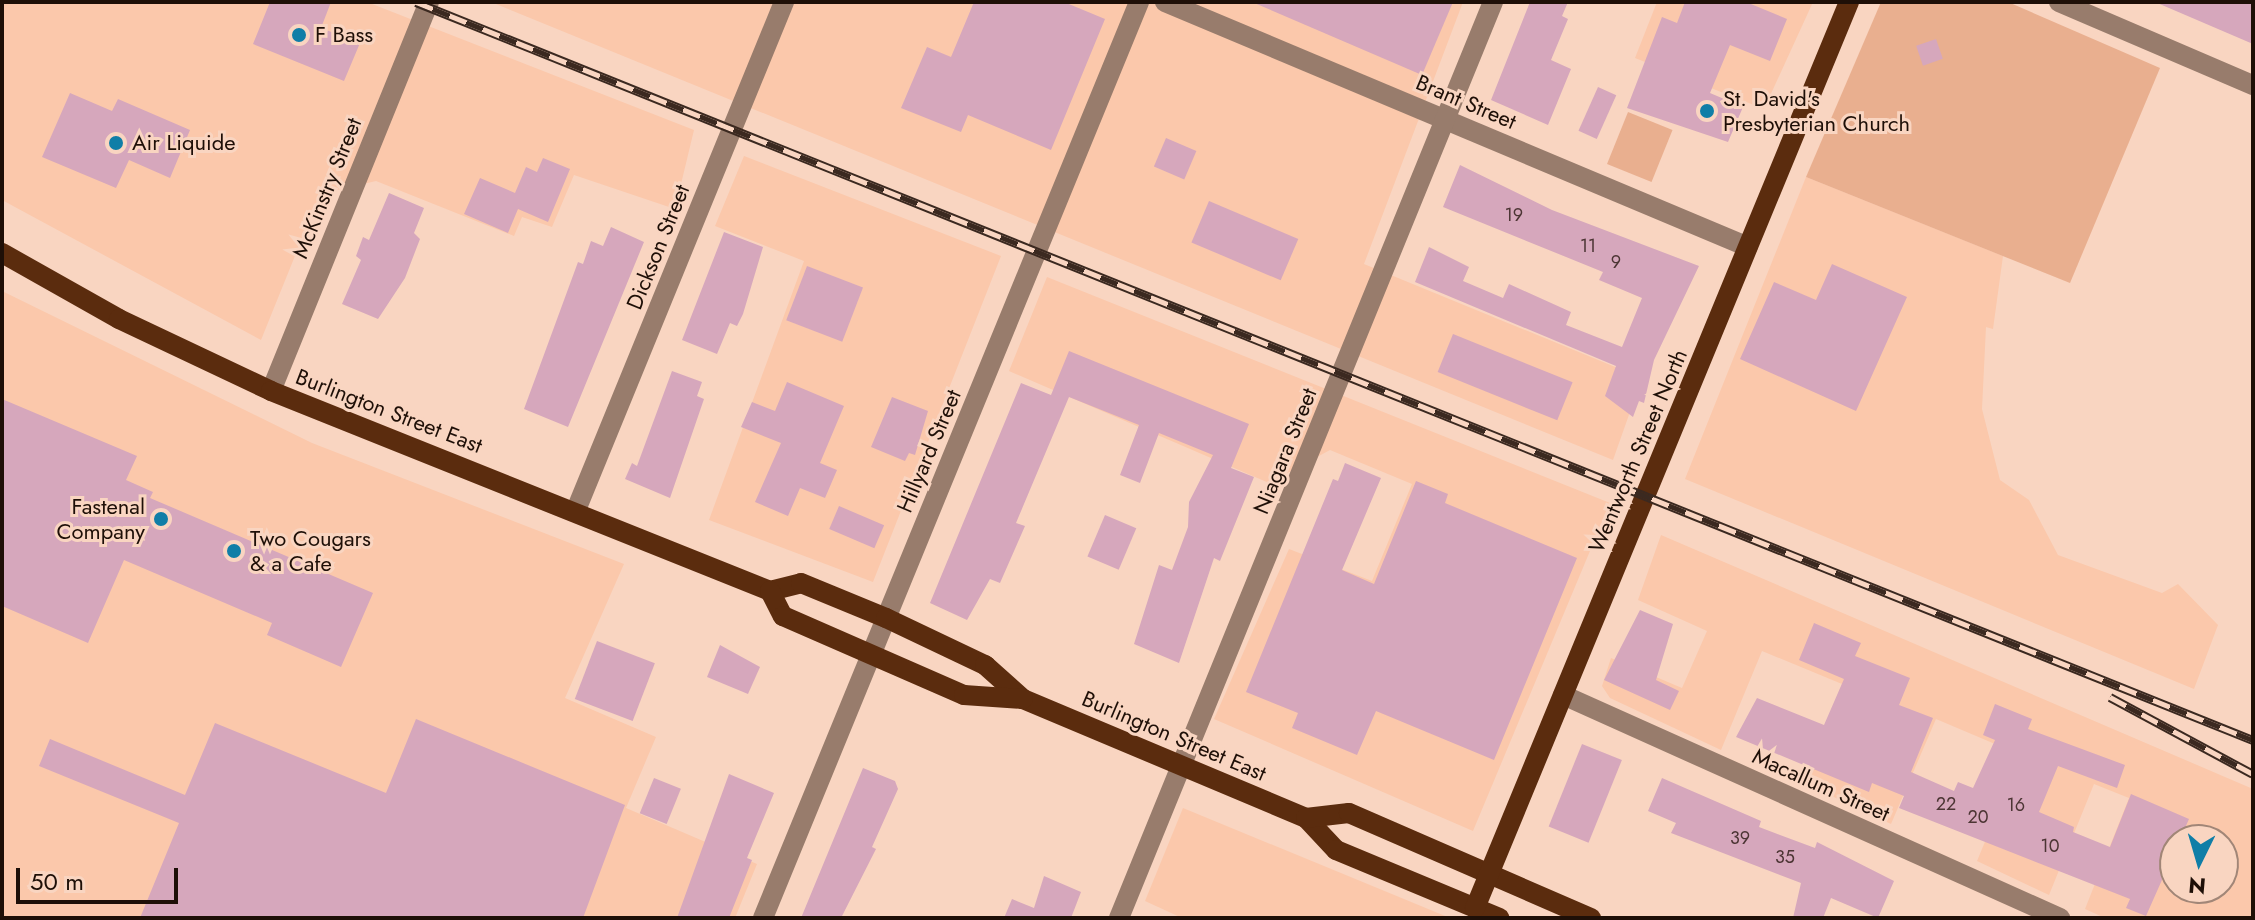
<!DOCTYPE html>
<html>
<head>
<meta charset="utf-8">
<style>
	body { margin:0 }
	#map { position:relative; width:2255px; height:920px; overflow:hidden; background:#f9d5c1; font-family:Jost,sans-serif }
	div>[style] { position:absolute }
	.built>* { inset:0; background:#fbc8ab }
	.green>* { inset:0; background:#e9af8f; transform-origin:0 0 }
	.building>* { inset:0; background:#d6a7bc; transform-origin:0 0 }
	.minor>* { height:20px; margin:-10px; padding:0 10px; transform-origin:10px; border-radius:10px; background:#987c6c }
	.major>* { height:20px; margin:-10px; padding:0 10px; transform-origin:10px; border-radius:10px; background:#5b2c0e }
	.rail>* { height:9px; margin-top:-4.5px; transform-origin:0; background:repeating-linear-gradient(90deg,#f9d5c1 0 18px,#3b2920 0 36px); box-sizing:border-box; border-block:2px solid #3b2920 }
	.dots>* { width:22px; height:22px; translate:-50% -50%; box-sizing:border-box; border:4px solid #f9d5c1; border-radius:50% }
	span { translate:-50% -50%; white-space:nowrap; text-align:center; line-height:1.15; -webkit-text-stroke:6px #f9d5c1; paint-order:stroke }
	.number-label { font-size:18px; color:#4c3534 }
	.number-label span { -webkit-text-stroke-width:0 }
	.poi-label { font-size:22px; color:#1e0f07 }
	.left { translate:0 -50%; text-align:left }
	.right { translate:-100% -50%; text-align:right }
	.street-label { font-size:22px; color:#1e0f07 }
	.frame { position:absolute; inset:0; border:4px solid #1e0f07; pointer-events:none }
	.north { position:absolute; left:2159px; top:824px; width:80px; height:80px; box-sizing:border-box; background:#f9d5c1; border:2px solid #a18677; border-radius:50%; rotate:185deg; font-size:22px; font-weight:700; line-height:32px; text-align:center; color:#1e0f07 }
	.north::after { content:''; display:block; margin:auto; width:28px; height:36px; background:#107ea7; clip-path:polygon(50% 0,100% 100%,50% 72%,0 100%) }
	.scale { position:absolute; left:16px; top:868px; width:162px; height:36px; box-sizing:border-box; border:4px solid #1e0f07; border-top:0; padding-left:10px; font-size:24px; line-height:28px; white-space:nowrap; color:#1e0f07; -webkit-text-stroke:6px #f9d5c1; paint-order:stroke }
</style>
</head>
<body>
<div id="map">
	<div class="built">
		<div style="clip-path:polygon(2px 2px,367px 2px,694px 130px,675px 209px,574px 175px,552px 227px,522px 217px,514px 236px,376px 181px,320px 194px,261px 340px,2px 200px)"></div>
		<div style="clip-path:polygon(491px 2px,1463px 2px,1364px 264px,1642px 378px,1613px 460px)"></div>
		<div style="clip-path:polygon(1657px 2px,1813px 2px,1764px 109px,1635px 58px)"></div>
		<div style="clip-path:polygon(744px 156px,1001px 256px,873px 582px,709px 520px,804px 261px,715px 226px)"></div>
		<div style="clip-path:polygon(1806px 177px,2003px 256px,1993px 329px,1986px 327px,1982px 409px,2000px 480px,2029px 500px,2058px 555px,2162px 593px,2178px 584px,2218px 625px,2194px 689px,1685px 479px)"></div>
		<div style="clip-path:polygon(1047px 277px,1610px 503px,1473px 831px,1214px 719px,1289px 549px,1372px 581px,1412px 484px,1330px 450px,1269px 483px,1009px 371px)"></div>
		<div style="clip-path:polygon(2px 291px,312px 443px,624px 564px,565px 698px,656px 737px,626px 808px,757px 864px,735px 918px,2px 918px)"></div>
		<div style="clip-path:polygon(evenodd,1661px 535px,2253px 789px,2253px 918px,2105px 918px,2085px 909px,2129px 798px,2094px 784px,2049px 895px,1977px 861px,2021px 755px,1936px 719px,1891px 824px,1802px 782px,1842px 684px,1762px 651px,1721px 750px,1610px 698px,1602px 686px,1611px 658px,1682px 688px,1707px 631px,1638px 600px,1661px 535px,2175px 840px,2223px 840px,2223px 888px,2175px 888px,2175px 840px)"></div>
		<div style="clip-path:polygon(1183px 808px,1450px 918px,1182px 918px,1145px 901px)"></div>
	</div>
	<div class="green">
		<div style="clip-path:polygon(1881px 2px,2008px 2px,2160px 68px,2070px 283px,1806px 177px)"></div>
		<div style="left:1628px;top:112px;width:48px;height:56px;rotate:22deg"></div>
	</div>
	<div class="building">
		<div style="clip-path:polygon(270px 2px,331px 2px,321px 28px,360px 43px,344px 81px,253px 44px)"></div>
		<div style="clip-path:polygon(974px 2px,1064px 2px,1105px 19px,1051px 150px,968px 115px,961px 132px,901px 108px,927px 47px,951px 57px)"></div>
		<div style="clip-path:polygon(1252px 2px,1453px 2px,1422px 75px)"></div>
		<div style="clip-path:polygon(1530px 2px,1568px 2px,1562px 16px,1568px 19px,1551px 60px,1571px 69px,1548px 125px,1491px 100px)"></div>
		<div style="clip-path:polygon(1685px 2px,1746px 2px,1787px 19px,1770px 61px,1730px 45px,1710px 93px,1743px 107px,1728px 142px,1627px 108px,1662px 17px,1677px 23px)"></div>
		<div style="clip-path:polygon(2155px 2px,2253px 2px,2253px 44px)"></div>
		<div style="left:1936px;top:39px;width:21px;height:21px;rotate:71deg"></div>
		<div style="left:1598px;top:87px;width:20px;height:48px;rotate:24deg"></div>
		<div style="clip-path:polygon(70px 93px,112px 111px,118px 99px,190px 130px,170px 178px,129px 160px,116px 188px,42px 157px)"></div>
		<div style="left:1166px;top:138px;width:33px;height:31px;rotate:23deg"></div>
		<div style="clip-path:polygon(543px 158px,570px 169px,548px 222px,518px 209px,508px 233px,464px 214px,480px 178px,515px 193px,526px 167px,537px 172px)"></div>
		<div style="clip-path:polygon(1460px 165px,1552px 210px,1699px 266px,1654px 360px,1644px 403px,1639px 401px,1633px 417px,1605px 396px,1616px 366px,1415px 282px,1429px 247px,1469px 267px,1463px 281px,1503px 298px,1509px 284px,1571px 312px,1566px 325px,1622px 347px,1642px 298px,1599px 280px,1603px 272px,1443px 207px)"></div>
		<div style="clip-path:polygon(389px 193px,424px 208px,414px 233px,420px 239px,405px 278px,378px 319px,342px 304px,361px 260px,356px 256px,363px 237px,369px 240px)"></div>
		<div style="left:1209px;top:201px;width:97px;height:45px;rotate:23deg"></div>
		<div style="clip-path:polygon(611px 227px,644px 242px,568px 427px,524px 409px,578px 262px,583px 264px,591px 241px,603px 246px)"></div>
		<div style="clip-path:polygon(724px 232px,763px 247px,743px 314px,737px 326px,730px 323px,717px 354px,682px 340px)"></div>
		<div style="clip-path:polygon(1832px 264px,1907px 297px,1856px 411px,1740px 359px,1774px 282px,1816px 300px)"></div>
		<div style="left:807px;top:266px;width:60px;height:58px;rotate:21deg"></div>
		<div style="left:1453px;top:334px;width:129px;height:41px;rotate:22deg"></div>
		<div style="clip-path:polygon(1069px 351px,1249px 424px,1231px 468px,1254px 477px,1220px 561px,1214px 558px,1179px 663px,1134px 644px,1159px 565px,1172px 570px,1188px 527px,1189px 502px,1213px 455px,1159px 433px,1140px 483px,1120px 475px,1139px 425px,1069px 397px,1016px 523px,1025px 526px,1000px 583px,990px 579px,967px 620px,930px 603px,1021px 383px,1051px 395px)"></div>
		<div style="clip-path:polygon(672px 371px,702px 382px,697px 396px,704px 399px,670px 498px,625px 479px,632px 463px,637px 466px)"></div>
		<div style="clip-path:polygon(787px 382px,844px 406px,820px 463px,837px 470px,825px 498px,800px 488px,788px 516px,755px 502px,781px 443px,741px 427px,752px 402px,775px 411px)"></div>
		<div style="clip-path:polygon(892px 397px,928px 411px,915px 455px,909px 453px,905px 461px,871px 447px)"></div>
		<div style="clip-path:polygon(2px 399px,137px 456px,126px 480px,153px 492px,150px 498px,373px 593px,341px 667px,267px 635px,272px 623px,124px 560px,88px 643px,2px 606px)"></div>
		<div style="clip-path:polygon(1345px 463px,1381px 478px,1342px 570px,1374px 584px,1416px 481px,1448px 494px,1445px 503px,1577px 558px,1494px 760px,1376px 711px,1357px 755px,1292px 728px,1298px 713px,1246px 692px,1333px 479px,1338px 481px)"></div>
		<div style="left:839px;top:506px;width:49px;height:25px;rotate:23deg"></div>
		<div style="left:1105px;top:515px;width:34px;height:45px;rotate:23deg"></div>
		<div style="clip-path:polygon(1640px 610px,1673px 624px,1656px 680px,1679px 691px,1670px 710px,1604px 680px)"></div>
		<div style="clip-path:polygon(1814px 623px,1861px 643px,1855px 656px,1910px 678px,1899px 705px,1933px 718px,1911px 772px,1954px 791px,1958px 782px,1973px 788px,1995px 740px,1983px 735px,1995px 704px,2032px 719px,2028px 729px,2125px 765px,2117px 788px,2058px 766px,2039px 812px,2074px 827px,2073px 832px,2110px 847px,2131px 794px,2189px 819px,2146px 916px,2126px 908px,2130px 899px,1899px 808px,1904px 796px,1872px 783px,1869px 792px,1736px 737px,1757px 698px,1824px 725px,1844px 679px,1799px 660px)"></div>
		<div style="left:597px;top:641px;width:62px;height:62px;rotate:21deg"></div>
		<div style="clip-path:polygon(720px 645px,760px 667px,748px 694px,707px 677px)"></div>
		<div style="clip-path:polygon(416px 719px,625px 805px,583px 918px,140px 918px,179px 823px,39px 766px,50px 739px,185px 795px,215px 723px,386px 793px)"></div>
		<div style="left:1582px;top:744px;width:43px;height:89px;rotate:22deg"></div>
		<div style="clip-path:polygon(863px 768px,895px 781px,898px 789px,872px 847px,876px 849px,841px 918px,801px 918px)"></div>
		<div style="clip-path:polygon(729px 774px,774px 793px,747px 858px,752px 860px,729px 918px,677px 918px)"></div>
		<div style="left:654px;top:778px;width:29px;height:38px;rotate:22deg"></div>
		<div style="clip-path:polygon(1662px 778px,1761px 821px,1759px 827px,1815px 848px,1817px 842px,1894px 881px,1878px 918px,1831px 898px,1823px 918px,1793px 918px,1801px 883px,1671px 833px,1676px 823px,1648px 811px)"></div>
		<div style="clip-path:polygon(1044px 876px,1081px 892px,1071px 918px,1004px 918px,1012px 899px,1034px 908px)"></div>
	</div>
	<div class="minor">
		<div style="left:1165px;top:2px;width:632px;rotate:22.79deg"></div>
		<div style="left:2059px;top:2px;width:211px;rotate:23.2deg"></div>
		<div style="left:271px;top:391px;width:420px;rotate:-67.9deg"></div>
		<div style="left:576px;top:510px;width:549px;rotate:-67.73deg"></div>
		<div style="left:1563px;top:695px;width:545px;rotate:24.17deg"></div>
		<div style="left:763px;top:918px;width:990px;rotate:-67.68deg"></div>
		<div style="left:1119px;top:918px;width:989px;rotate:-67.79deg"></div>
	</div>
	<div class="major">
		<div style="left:2px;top:253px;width:134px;rotate:29.4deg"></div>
		<div style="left:119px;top:319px;width:168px;rotate:25.3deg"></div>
		<div style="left:271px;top:391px;width:538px;rotate:21.84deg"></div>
		<div style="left:770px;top:591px;width:32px;rotate:-14deg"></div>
		<div style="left:801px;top:583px;width:92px;rotate:22.4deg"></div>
		<div style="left:886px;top:618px;width:110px;rotate:25.4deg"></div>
		<div style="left:985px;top:665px;width:51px;rotate:41.8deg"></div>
		<div style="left:1023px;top:699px;width:307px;rotate:22.8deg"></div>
		<div style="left:1306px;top:818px;width:44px;rotate:46.8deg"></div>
		<div style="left:1336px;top:850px;width:177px;rotate:22.6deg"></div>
		<div style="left:770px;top:591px;width:28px;rotate:63deg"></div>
		<div style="left:783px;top:616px;width:197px;rotate:23.6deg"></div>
		<div style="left:964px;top:695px;width:59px;rotate:3.9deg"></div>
		<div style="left:1306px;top:818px;width:43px;rotate:-6.6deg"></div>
		<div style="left:1349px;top:813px;width:264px;rotate:23.5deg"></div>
		<div style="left:1475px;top:908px;width:980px;rotate:-67.57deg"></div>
	</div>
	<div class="rail">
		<div style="left:416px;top:2px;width:1980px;rotate:21.89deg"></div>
		<div style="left:2110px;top:697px;width:162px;rotate:28.3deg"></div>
	</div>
	<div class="dots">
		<div style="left:299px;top:35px;background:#107ea7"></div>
		<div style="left:1707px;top:111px;background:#107ea7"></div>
		<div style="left:116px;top:143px;background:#107ea7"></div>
		<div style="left:161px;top:519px;background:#107ea7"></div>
		<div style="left:234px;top:551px;background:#107ea7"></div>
	</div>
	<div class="number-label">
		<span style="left:1514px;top:215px">19</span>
		<span style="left:1588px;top:246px">11</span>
		<span style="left:1616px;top:262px">9</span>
		<span style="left:1946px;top:804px">22</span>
		<span style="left:2016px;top:805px">16</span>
		<span style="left:1978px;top:817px">20</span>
		<span style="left:1740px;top:838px">39</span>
		<span style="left:2050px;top:846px">10</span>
		<span style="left:1785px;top:857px">35</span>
	</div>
	<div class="poi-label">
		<span class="left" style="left:315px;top:35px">F Bass</span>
		<span class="left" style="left:1723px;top:111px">St. David's<br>Presbyterian Church</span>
		<span class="left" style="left:132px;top:143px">Air Liquide</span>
		<span class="right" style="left:145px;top:519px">Fastenal<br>Company</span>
		<span class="left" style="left:250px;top:551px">Two Cougars<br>&amp; a Cafe</span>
	</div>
	<div class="street-label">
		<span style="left:1466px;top:102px;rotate:23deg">Brant Street</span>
		<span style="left:327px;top:188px;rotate:-68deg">McKinstry Street</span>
		<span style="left:658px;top:247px;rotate:-68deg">Dickson Street</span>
		<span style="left:389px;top:411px;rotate:21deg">Burlington Street East</span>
		<span style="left:929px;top:451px;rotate:-67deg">Hillyard Street</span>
		<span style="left:1285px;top:451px;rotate:-68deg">Niagara Street</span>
		<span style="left:1638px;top:451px;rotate:-67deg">Wentworth Street North</span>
		<span style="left:1174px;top:736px;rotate:23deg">Burlington Street East</span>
		<span style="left:1821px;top:785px;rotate:24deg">Macallum Street</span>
	</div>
	<div class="frame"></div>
	<div class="north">N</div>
	<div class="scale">50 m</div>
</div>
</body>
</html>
